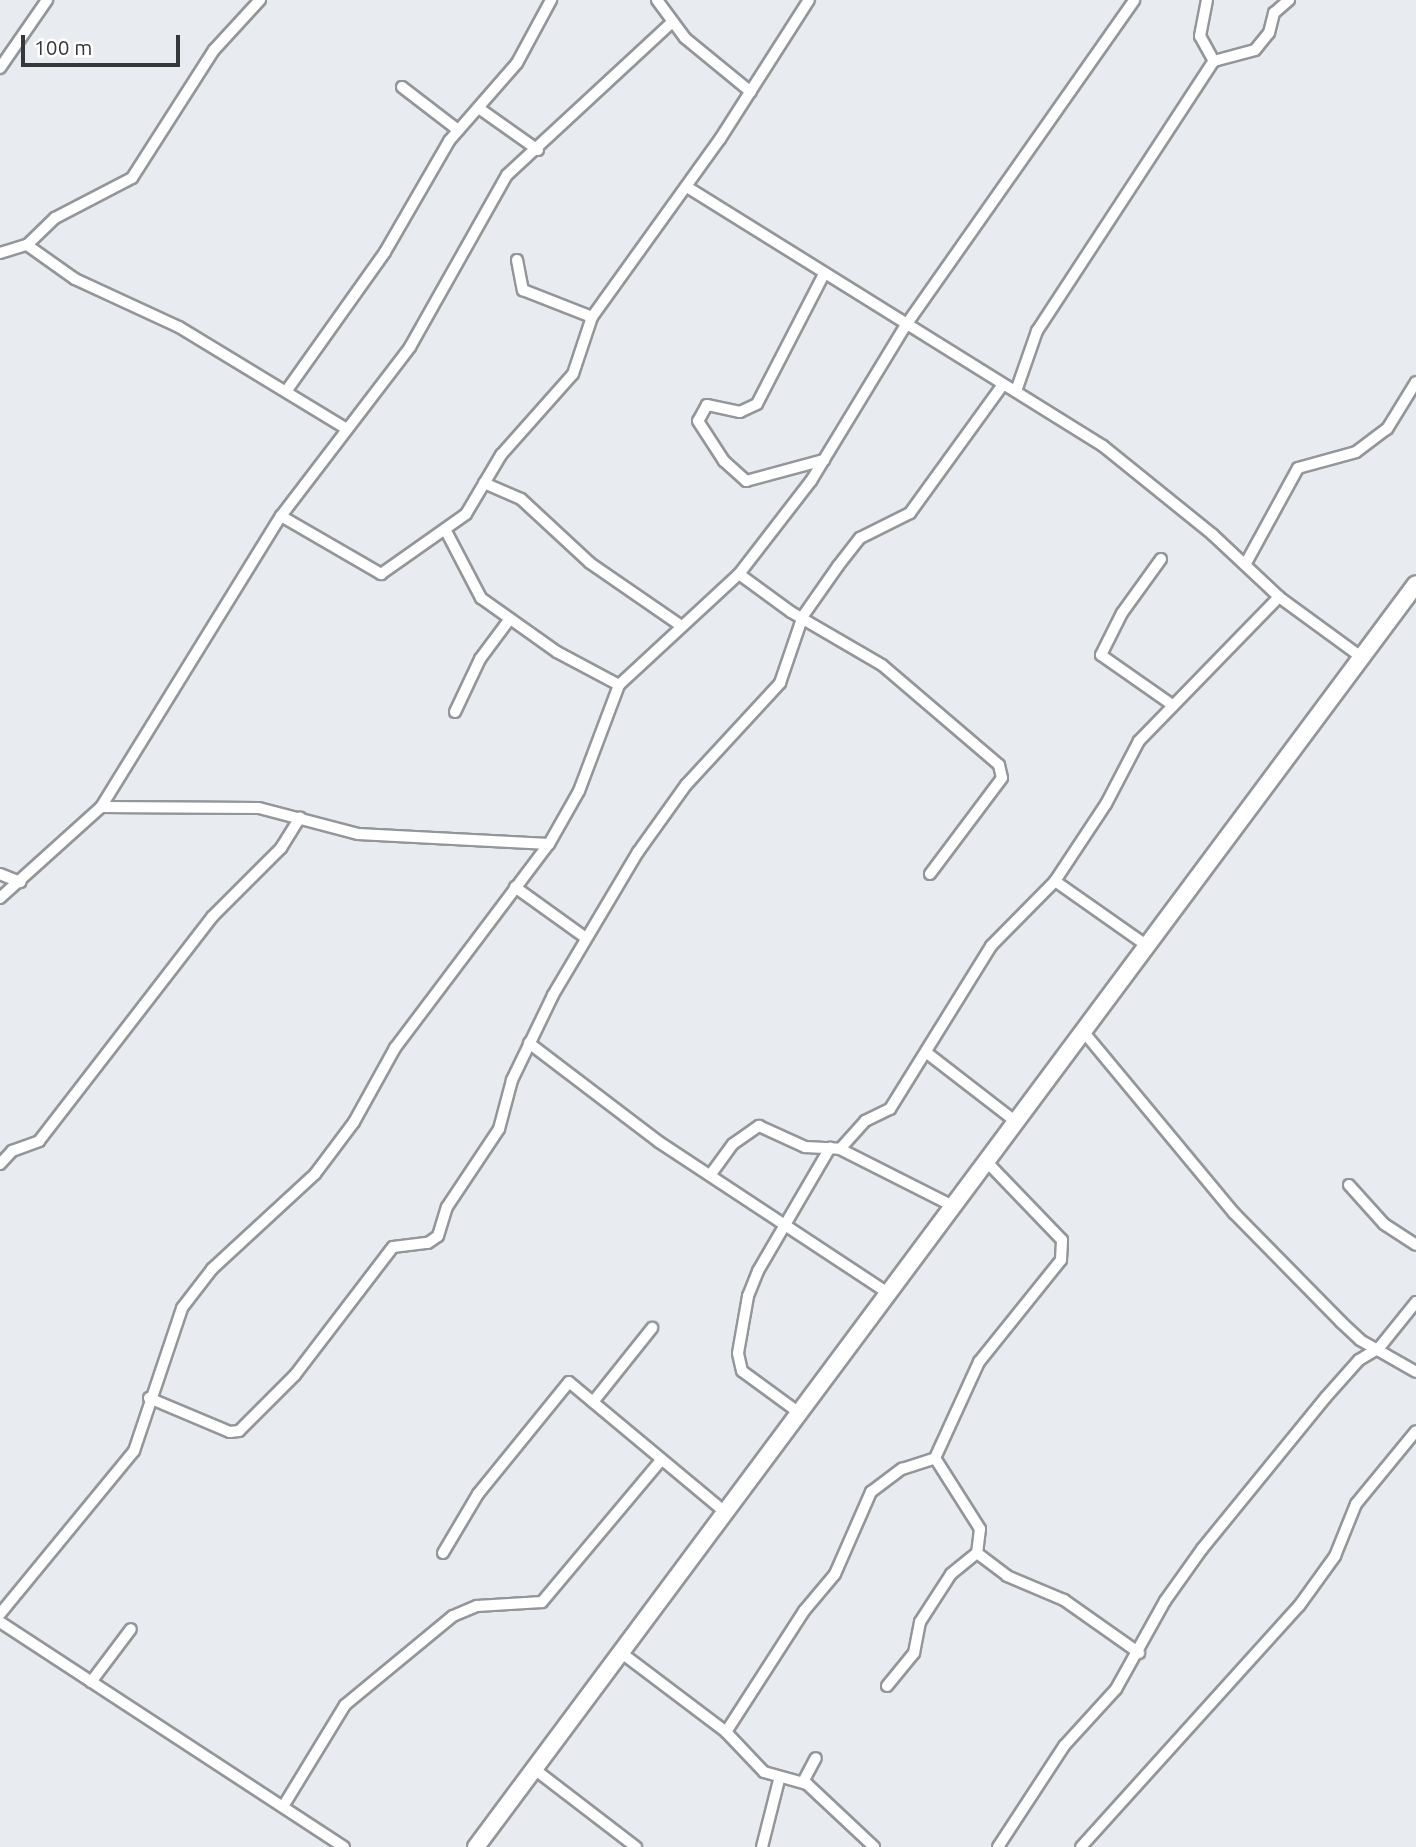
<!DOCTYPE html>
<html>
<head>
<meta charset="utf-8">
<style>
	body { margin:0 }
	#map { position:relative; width:1416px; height:1847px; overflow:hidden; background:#e8ebef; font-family:Ubuntu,sans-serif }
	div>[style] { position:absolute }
	.roads { filter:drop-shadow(2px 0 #93969a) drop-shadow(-2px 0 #93969a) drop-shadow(0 2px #93969a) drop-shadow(0 -2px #93969a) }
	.minor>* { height:10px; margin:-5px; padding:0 5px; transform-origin:5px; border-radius:5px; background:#fff }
	.primary>* { height:16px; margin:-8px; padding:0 8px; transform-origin:8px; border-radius:8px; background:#fff }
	span { translate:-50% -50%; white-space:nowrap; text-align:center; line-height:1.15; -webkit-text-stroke:6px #fff; paint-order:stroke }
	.scale { position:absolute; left:21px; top:35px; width:159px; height:32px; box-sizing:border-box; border:4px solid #363739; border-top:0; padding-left:9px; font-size:21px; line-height:24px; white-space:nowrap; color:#363739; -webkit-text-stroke:5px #fff; paint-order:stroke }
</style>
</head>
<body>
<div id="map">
	<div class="roads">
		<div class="minor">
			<div style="left:657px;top:0;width:47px;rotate:53.6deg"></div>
			<div style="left:685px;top:38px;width:85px;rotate:39.3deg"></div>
			<div style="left:1207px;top:0;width:37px;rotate:101deg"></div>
			<div style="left:1200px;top:36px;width:29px;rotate:61deg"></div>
			<div style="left:0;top:68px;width:83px;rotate:-55.3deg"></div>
			<div style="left:402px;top:87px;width:71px;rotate:37.5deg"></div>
			<div style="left:480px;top:109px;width:71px;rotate:35.3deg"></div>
			<div style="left:687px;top:187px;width:490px;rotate:31.9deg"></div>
			<div style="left:1103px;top:446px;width:140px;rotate:38.9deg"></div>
			<div style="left:1212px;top:534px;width:92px;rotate:43.2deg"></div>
			<div style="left:1279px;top:597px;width:100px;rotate:36.1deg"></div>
			<div style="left:27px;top:245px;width:59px;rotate:35.3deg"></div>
			<div style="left:75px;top:279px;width:115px;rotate:24.8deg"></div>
			<div style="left:179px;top:327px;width:194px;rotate:31.3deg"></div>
			<div style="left:0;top:253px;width:28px;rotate:-17deg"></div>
			<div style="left:27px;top:245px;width:39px;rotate:-44deg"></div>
			<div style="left:55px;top:218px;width:87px;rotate:-27.5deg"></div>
			<div style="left:132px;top:178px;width:152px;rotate:-57.4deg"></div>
			<div style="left:214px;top:50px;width:68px;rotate:-47.4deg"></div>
			<div style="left:517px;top:260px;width:31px;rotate:79deg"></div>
			<div style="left:523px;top:290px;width:74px;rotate:21.4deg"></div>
			<div style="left:824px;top:274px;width:146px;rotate:117.3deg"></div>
			<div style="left:757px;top:404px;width:19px;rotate:155deg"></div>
			<div style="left:740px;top:412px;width:34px;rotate:-168deg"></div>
			<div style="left:707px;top:405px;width:18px;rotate:119deg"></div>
			<div style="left:698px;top:421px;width:48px;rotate:57deg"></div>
			<div style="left:724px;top:461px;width:30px;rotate:42deg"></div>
			<div style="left:746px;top:481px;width:81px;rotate:-15.1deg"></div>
			<div style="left:287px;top:390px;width:169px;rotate:-54.6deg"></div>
			<div style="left:385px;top:252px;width:128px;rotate:-60deg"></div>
			<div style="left:449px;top:141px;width:103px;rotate:-48.9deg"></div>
			<div style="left:517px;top:63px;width:72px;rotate:-61.6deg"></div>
			<div style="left:1016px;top:391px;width:64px;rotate:-70.7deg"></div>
			<div style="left:1037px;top:331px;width:323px;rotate:-56.8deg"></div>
			<div style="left:1214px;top:61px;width:42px;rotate:-15deg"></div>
			<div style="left:1255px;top:50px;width:22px;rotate:-51deg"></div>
			<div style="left:1269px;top:33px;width:21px;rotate:-76deg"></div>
			<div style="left:1274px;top:13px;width:20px;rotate:-41deg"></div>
			<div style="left:484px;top:483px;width:40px;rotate:23.4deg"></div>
			<div style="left:521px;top:499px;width:94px;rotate:42.8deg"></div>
			<div style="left:590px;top:563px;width:109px;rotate:34.6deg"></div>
			<div style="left:281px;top:516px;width:213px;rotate:-52.6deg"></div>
			<div style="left:410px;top:347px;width:197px;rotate:-60.6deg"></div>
			<div style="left:507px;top:175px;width:224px;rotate:-42.8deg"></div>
			<div style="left:446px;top:531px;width:76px;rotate:62.4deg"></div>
			<div style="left:481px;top:598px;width:93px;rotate:35.4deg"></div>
			<div style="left:557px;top:652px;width:70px;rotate:28deg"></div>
			<div style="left:1161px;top:559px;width:67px;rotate:125.8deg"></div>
			<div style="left:1122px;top:613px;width:47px;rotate:116.6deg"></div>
			<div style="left:1101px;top:655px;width:85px;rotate:35deg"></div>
			<div style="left:1246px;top:563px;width:108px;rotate:-61.3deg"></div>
			<div style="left:1298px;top:468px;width:60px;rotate:-15.4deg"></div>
			<div style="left:1356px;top:452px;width:39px;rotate:-37deg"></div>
			<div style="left:1387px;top:429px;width:55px;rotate:-58.3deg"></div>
			<div style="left:739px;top:574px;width:64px;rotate:36.2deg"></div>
			<div style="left:791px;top:612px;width:105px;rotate:30.2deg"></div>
			<div style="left:882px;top:665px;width:154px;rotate:40.5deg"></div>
			<div style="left:999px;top:765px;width:13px;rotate:77deg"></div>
			<div style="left:1002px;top:778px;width:120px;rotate:126.9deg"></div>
			<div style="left:455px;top:712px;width:59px;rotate:-64.7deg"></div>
			<div style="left:480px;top:659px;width:49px;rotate:-53.4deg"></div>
			<div style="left:101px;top:807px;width:158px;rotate:0.4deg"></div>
			<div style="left:259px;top:808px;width:102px;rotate:14.7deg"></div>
			<div style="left:358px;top:834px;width:191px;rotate:3deg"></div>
			<div style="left:0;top:874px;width:22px;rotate:22deg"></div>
			<div style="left:1055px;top:881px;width:92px;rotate:-56.5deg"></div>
			<div style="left:1106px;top:804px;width:71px;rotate:-62.4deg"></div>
			<div style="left:1139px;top:741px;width:201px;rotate:-45.8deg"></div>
			<div style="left:515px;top:887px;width:87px;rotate:35.7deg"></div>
			<div style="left:0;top:898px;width:136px;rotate:-42deg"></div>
			<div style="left:101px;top:807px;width:342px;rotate:-58.3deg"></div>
			<div style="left:281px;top:516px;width:116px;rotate:30.1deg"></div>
			<div style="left:381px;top:574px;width:104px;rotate:-35.2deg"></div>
			<div style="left:466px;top:514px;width:69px;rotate:-59.3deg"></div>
			<div style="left:501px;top:455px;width:108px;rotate:-48.4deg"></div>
			<div style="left:573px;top:374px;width:60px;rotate:-71.6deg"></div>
			<div style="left:592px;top:317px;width:219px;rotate:-54.3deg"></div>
			<div style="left:720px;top:139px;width:165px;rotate:-57.4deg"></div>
			<div style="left:1082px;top:1030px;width:238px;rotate:50.3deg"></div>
			<div style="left:1234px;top:1213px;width:153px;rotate:45.5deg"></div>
			<div style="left:1341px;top:1322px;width:26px;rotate:43deg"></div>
			<div style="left:1360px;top:1340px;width:64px;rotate:29.7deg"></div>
			<div style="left:529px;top:1043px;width:163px;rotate:37.3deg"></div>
			<div style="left:659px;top:1142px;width:274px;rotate:33.4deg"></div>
			<div style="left:927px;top:1053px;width:111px;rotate:37.7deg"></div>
			<div style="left:840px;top:1149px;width:38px;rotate:-48deg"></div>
			<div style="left:865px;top:1121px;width:28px;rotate:-26deg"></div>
			<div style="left:890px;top:1109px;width:192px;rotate:-58.2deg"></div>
			<div style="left:991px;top:946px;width:91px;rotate:-45.4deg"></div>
			<div style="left:1055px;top:881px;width:111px;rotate:35.1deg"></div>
			<div style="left:0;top:1164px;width:18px;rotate:-47deg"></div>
			<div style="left:12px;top:1151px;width:29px;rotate:-20deg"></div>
			<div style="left:39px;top:1141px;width:283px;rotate:-52.3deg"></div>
			<div style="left:212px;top:917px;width:98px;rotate:-45deg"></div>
			<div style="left:281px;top:848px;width:36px;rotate:-58deg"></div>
			<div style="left:711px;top:1174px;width:37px;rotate:-54deg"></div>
			<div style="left:733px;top:1144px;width:32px;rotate:-35deg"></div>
			<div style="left:759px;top:1126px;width:51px;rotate:24.5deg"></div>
			<div style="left:805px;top:1147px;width:35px;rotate:3deg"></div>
			<div style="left:840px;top:1149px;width:127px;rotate:26.8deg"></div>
			<div style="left:1349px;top:1185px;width:52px;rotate:48.1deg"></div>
			<div style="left:1384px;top:1224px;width:38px;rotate:33deg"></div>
			<div style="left:149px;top:1398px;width:88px;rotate:22.8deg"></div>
			<div style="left:230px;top:1432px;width:9px;rotate:-6deg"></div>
			<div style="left:239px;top:1431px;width:79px;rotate:-45deg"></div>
			<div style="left:295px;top:1375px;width:161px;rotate:-52.6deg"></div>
			<div style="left:393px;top:1247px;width:35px;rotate:-7deg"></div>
			<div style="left:428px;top:1243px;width:12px;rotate:-35deg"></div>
			<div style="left:438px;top:1236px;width:30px;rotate:-73deg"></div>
			<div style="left:447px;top:1207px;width:94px;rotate:-56.3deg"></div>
			<div style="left:499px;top:1129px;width:51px;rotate:-75.1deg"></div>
			<div style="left:512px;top:1080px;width:94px;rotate:-64.2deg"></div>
			<div style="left:553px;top:995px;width:166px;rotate:-59.3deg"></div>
			<div style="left:638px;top:852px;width:82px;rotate:-54.4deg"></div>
			<div style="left:686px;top:785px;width:139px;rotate:-47.3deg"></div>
			<div style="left:780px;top:683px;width:71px;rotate:-71.1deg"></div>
			<div style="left:803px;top:616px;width:61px;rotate:-55deg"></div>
			<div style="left:838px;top:566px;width:36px;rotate:-52deg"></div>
			<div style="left:860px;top:538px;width:56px;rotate:-26.6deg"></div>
			<div style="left:910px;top:513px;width:157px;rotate:-54.1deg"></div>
			<div style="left:593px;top:1402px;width:95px;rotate:-51.4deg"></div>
			<div style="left:798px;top:1412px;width:69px;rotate:-143.8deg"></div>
			<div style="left:742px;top:1371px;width:18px;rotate:-103deg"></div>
			<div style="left:738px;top:1353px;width:58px;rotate:-80deg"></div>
			<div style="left:748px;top:1296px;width:27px;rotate:-68deg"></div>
			<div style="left:758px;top:1271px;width:143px;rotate:-59.7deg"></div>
			<div style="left:935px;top:1458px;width:84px;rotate:57.6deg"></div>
			<div style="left:980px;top:1529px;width:24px;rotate:97deg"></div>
			<div style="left:977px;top:1553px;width:38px;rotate:37deg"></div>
			<div style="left:1007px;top:1576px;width:62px;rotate:22.8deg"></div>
			<div style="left:1064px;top:1600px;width:92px;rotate:35.2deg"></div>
			<div style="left:443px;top:1553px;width:69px;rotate:-59.3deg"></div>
			<div style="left:478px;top:1494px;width:144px;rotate:-50.9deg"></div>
			<div style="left:569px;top:1382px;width:202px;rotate:39.8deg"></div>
			<div style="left:0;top:1614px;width:211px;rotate:-50.6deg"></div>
			<div style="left:134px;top:1451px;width:151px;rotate:-71.4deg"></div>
			<div style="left:182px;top:1308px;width:49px;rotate:-52.4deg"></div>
			<div style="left:212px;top:1269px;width:140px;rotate:-42.7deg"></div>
			<div style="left:315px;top:1174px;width:65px;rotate:-53.1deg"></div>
			<div style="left:354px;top:1122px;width:85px;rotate:-61deg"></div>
			<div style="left:395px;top:1048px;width:256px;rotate:-53deg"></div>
			<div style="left:549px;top:844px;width:61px;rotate:-60.5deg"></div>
			<div style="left:579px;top:791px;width:113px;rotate:-69.3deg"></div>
			<div style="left:619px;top:685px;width:163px;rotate:-42.8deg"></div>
			<div style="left:739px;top:574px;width:118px;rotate:-52.3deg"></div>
			<div style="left:811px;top:481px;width:183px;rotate:-58.7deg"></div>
			<div style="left:906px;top:325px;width:397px;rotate:-54.9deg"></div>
			<div style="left:0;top:1622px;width:411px;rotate:33.2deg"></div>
			<div style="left:619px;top:1651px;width:134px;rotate:37.1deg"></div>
			<div style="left:726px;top:1732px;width:55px;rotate:46.5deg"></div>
			<div style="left:764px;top:1772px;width:45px;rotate:15.6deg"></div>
			<div style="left:807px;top:1784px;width:92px;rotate:43.2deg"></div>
			<div style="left:91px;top:1682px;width:66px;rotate:-53deg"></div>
			<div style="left:887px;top:1686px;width:43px;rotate:-50.7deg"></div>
			<div style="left:914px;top:1653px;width:32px;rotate:-79deg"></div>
			<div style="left:920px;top:1622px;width:57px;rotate:-57.1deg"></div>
			<div style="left:951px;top:1574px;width:33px;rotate:-39deg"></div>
			<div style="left:726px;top:1732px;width:144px;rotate:-57.2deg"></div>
			<div style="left:804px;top:1611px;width:48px;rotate:-50deg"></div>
			<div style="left:835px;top:1574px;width:90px;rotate:-66.3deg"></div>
			<div style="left:871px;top:1492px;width:39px;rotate:-37deg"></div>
			<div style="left:902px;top:1469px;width:35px;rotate:-18deg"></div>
			<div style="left:935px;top:1458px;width:106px;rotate:-65.4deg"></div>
			<div style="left:979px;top:1362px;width:131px;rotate:-51.2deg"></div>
			<div style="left:1061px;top:1260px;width:20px;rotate:-87deg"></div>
			<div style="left:1062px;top:1240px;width:110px;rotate:-133.9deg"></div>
			<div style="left:533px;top:1768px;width:130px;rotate:37.5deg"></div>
			<div style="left:803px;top:1782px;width:27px;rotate:-62deg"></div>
			<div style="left:284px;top:1805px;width:117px;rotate:-58.6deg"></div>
			<div style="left:345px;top:1705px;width:140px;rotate:-39.5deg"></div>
			<div style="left:453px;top:1616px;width:26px;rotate:-23deg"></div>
			<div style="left:477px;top:1606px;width:65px;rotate:-3.5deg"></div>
			<div style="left:542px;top:1602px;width:185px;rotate:-50deg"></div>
			<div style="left:762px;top:1847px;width:69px;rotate:-75.8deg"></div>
			<div style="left:998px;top:1847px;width:121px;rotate:-56.8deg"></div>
			<div style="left:1064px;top:1746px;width:77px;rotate:-47.6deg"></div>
			<div style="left:1116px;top:1689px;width:101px;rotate:-60.9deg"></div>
			<div style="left:1165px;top:1601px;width:64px;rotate:-54.6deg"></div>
			<div style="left:1202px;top:1549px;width:196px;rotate:-50.8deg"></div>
			<div style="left:1326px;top:1397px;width:50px;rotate:-48.3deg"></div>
			<div style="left:1359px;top:1360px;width:23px;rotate:-31deg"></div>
			<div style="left:1379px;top:1348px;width:59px;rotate:-51.2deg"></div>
			<div style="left:1081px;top:1847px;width:325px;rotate:-47.9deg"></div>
			<div style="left:1299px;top:1606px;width:62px;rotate:-54.2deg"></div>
			<div style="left:1335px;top:1556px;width:56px;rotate:-68deg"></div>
			<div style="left:1356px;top:1504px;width:94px;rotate:-50.6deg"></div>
		</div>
		<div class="primary">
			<div style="left:476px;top:1847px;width:1574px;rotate:-53.34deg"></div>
		</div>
	</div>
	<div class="scale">100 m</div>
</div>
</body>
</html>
